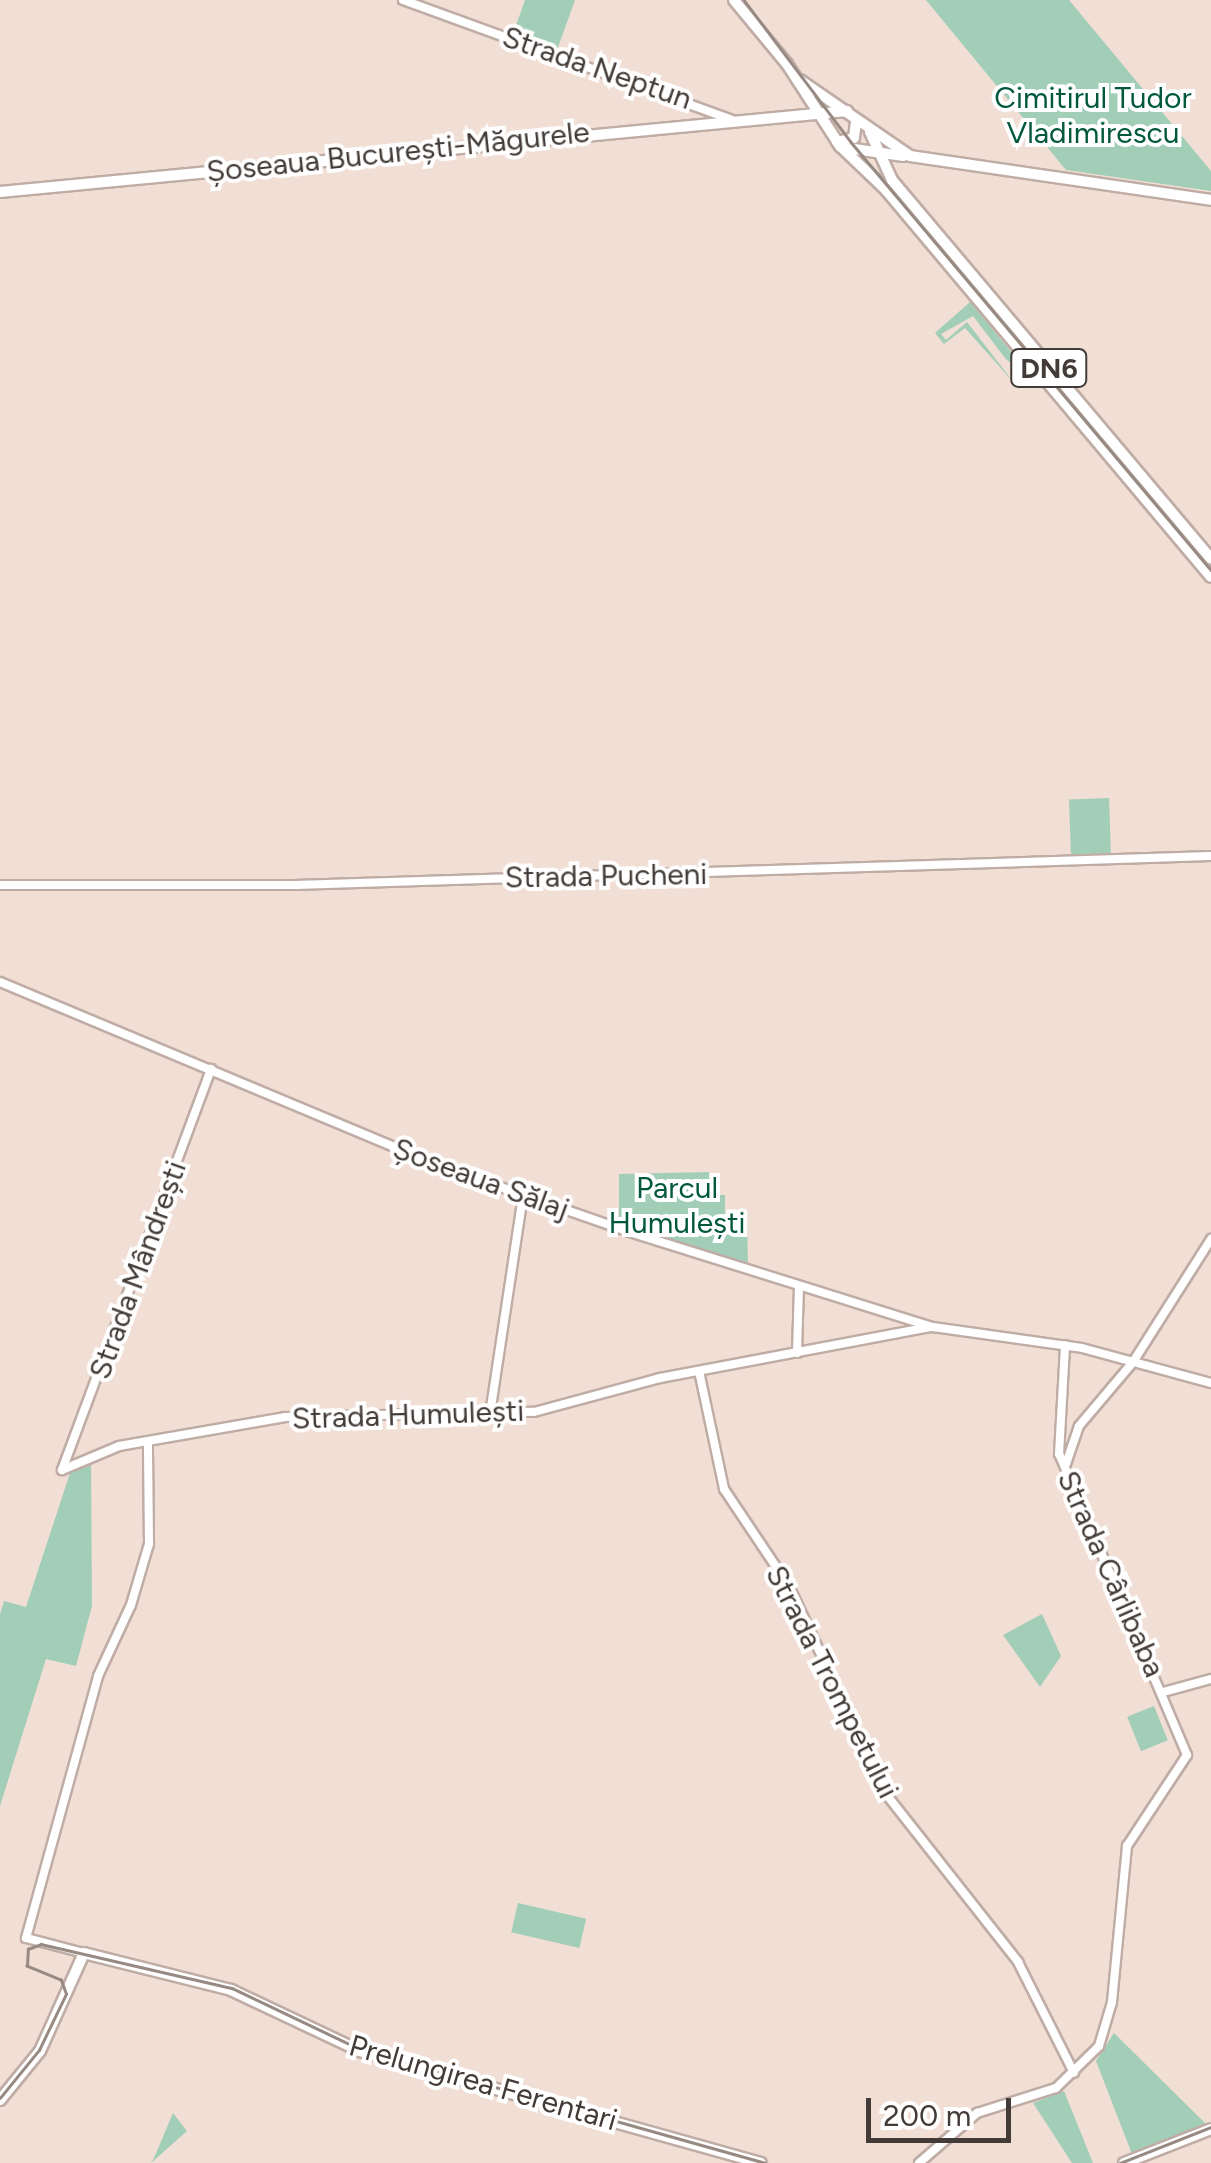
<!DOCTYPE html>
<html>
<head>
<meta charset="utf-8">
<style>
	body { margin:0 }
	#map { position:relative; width:1211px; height:2163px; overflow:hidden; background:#f1ded5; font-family:Figtree,sans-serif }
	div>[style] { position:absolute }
	.green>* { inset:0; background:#a2ceb8; transform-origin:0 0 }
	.roads { filter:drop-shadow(2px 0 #bfada5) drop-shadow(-2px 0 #bfada5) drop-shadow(0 2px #bfada5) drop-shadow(0 -2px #bfada5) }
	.minor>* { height:8px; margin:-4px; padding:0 4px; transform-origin:4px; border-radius:4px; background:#fff }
	.major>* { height:10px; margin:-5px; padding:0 5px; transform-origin:5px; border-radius:5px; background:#fff }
	.tram>* { height:2.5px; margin:-1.25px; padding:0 1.25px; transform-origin:1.25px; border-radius:1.25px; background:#978a83 }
	span { translate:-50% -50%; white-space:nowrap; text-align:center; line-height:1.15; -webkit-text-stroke:8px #fff; paint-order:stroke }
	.shield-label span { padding:2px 8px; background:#fff; border:2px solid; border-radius:8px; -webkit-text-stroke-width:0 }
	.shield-label { font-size:28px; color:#423b37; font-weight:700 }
	.street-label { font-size:30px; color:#423b37 }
	.park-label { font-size:30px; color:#01583c }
	.scale { position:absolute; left:866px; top:2098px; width:145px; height:45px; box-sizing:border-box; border:5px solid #423b37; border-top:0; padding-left:12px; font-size:30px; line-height:35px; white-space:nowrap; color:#423b37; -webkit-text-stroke:8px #fff; paint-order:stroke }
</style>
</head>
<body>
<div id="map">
	<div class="green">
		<div style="clip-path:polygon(525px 0,575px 0,557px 50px,513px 34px)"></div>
		<div style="clip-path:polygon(926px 0,1069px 0,1211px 171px,1211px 191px,1066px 170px)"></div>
		<div style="clip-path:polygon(970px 302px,1028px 372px,1024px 376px,1005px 358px,973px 316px,941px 334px,946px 340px,967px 322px,1015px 384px,965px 328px,944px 344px,935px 333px)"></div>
		<div style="left:1109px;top:798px;width:55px;height:40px;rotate:88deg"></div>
		<div style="clip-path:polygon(709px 1172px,710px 1195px,725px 1195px,725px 1222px,747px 1222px,748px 1266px,619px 1223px,619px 1174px)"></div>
		<div style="clip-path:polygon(91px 1462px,92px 1606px,76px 1666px,46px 1659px,0 1806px,0 1614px,4px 1601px,26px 1607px,70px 1473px)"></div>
		<div style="clip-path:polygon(1042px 1614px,1061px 1656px,1040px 1687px,1003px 1635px)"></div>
		<div style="left:1154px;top:1706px;width:37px;height:29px;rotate:68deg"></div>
		<div style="left:518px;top:1903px;width:70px;height:30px;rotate:13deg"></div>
		<div style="clip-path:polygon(1114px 2033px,1206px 2124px,1132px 2154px,1096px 2061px)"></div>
		<div style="clip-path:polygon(1064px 2091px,1093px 2163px,1072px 2163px,1033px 2103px)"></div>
		<div style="clip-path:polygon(173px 2113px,187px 2131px,151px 2163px,154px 2158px)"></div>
	</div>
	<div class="roads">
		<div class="minor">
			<div style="left:403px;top:0;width:350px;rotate:20deg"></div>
			<div style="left:0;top:885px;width:295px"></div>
			<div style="left:295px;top:885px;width:916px;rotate:-1.81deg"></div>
			<div style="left:0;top:982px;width:472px;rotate:22.7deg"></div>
			<div style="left:435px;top:1164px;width:202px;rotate:19.3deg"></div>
			<div style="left:626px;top:1231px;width:322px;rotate:17.4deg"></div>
			<div style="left:933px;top:1327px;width:150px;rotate:8deg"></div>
			<div style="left:1082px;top:1348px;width:134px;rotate:15.2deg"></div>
			<div style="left:797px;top:1353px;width:67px;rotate:-88.3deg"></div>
			<div style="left:699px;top:1371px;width:121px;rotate:78deg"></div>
			<div style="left:724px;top:1489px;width:117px;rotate:56.2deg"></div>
			<div style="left:789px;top:1586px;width:230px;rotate:65deg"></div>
			<div style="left:886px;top:1794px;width:214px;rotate:51.8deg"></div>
			<div style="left:1018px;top:1962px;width:124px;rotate:63.2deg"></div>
			<div style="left:490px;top:1414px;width:220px;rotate:-81.4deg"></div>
			<div style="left:1066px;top:1464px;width:40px;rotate:-71.1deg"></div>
			<div style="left:1079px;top:1426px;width:84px;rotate:-49.8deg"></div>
			<div style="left:1133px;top:1362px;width:146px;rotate:-57.6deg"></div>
			<div style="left:62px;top:1470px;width:62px;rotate:-22.8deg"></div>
			<div style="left:119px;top:1446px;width:169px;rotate:-9.9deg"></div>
			<div style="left:285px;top:1417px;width:249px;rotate:-1.2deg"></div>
			<div style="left:534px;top:1412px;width:131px;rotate:-15.1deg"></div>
			<div style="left:660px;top:1378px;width:275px;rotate:-10.7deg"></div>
			<div style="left:62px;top:1470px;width:428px;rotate:-69.6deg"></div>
			<div style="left:1163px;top:1692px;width:50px;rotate:-15.2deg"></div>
			<div style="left:84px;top:1953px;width:60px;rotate:-165.5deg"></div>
			<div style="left:26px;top:1938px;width:272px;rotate:-74.6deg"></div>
			<div style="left:98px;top:1676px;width:78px;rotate:-65.1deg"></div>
			<div style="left:131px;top:1605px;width:64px;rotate:-73.6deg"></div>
			<div style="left:149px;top:1544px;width:103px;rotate:-90.6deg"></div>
			<div style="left:919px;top:2163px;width:77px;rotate:-40.8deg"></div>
			<div style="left:977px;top:2113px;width:83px;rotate:-17.6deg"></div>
			<div style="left:1056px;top:2088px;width:60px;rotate:-44.3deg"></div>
			<div style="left:1099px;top:2046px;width:46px;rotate:-73.5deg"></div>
			<div style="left:1112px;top:2002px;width:157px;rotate:-84.5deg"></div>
			<div style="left:1127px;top:1846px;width:109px;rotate:-56.6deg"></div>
			<div style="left:1187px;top:1755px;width:327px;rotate:-113deg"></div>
			<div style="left:1059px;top:1454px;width:109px;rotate:-86.8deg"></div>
		</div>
		<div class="major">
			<div style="left:734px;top:0;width:83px;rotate:50.4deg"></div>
			<div style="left:787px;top:64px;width:98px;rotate:57.1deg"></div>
			<div style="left:840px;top:146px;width:64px;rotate:43.7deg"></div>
			<div style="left:886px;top:190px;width:505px;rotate:49.98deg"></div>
			<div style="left:800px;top:80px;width:134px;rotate:34.6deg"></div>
			<div style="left:910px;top:156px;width:304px;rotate:8.3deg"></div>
			<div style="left:870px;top:132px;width:53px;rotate:65.4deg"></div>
			<div style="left:892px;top:180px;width:495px;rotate:49.9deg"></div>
			<div style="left:837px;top:142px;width:17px;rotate:-13deg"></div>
			<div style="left:854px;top:138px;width:17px;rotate:-83deg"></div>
			<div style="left:841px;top:147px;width:63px;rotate:8.3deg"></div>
			<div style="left:0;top:192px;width:851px;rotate:-5.46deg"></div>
			<div style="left:0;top:2100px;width:63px;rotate:-50.8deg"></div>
			<div style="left:40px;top:2051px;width:107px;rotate:-65.8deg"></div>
			<div style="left:84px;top:1953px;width:152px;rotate:14.1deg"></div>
			<div style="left:231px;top:1990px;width:143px;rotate:25.3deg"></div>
			<div style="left:360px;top:2051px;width:416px;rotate:15.6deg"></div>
			<div style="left:1124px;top:2163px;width:93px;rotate:-21.3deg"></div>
		</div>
	</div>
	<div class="tram">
		<div style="left:744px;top:0;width:178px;rotate:53deg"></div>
		<div style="left:851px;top:142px;width:559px;rotate:49.93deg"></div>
		<div style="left:0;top:2098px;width:62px;rotate:-50.9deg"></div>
		<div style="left:39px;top:2050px;width:62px;rotate:-64.3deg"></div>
		<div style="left:66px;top:1994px;width:15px;rotate:-110deg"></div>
		<div style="left:61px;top:1980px;width:37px;rotate:-158deg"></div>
		<div style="left:27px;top:1966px;width:17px;rotate:-87deg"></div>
		<div style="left:28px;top:1949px;width:14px;rotate:-21deg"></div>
		<div style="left:41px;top:1944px;width:196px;rotate:13deg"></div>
		<div style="left:232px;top:1988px;width:142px;rotate:25.5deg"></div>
		<div style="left:360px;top:2049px;width:421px;rotate:15.7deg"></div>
		<div style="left:1120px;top:2163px;width:98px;rotate:-21.6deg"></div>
	</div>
	<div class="shield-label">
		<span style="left:1049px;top:368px">DN6</span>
	</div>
	<div class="street-label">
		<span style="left:597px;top:68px;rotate:19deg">Strada Neptun</span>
		<span style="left:398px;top:152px;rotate:-6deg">Șoseaua București-Măgurele</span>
		<span style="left:606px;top:876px;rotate:-1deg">Strada Pucheni</span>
		<span style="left:481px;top:1179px;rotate:20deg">Șoseaua Sălaj</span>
		<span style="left:138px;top:1270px;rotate:-70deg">Strada Mândrești</span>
		<span style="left:408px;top:1415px;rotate:-2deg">Strada Humulești</span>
		<span style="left:1111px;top:1574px;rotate:66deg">Strada Cârlibaba</span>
		<span style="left:832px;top:1682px;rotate:63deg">Strada Trompetului</span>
		<span style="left:483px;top:2083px;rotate:16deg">Prelungirea Ferentari</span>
	</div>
	<div class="park-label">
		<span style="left:1093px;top:115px">Cimitirul Tudor<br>Vladimirescu</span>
		<span style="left:677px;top:1205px">Parcul<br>Humulești</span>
	</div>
	<div class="scale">200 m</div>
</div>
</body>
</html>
